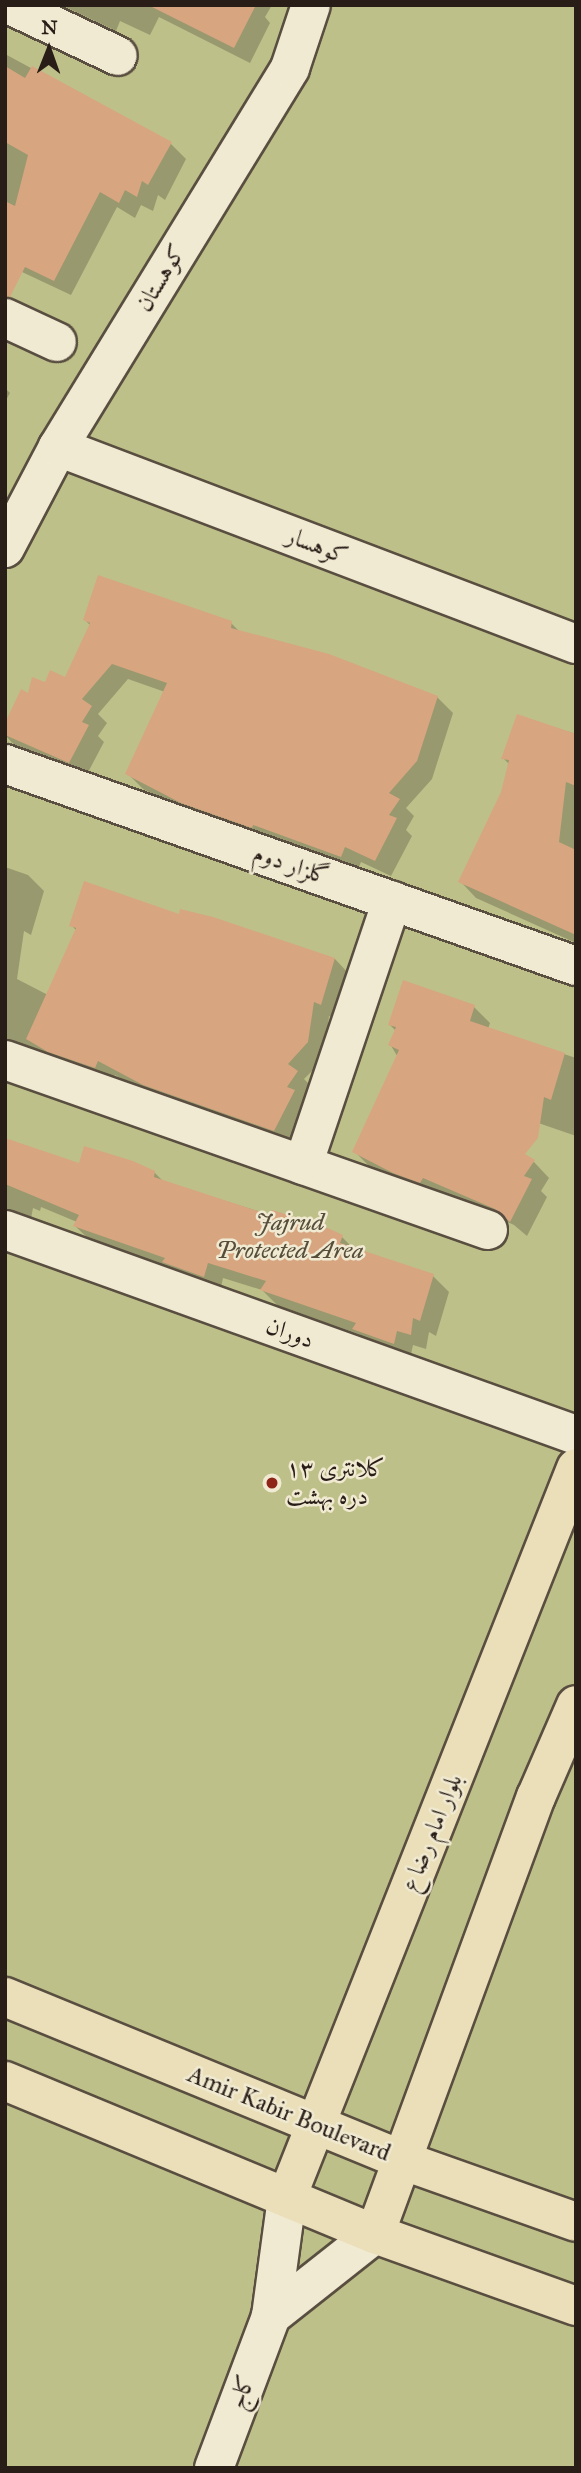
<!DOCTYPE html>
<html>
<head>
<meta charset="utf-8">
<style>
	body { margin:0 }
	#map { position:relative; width:581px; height:2473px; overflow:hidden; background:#eadfb9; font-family:"IM FELL Great Primer",Amiri,serif }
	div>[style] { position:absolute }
	.green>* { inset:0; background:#bec08a; transform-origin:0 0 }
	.shadow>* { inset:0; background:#0003 }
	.building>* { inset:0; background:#d7a57f }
	.roads { filter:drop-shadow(2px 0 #594e40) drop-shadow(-2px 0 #594e40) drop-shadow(0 2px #594e40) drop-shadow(0 -2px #594e40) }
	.minor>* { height:38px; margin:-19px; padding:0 19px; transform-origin:19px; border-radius:19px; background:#f1ead2 }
	.major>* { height:38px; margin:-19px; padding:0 19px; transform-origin:19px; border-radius:19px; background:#eadfb9 }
	.dots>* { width:19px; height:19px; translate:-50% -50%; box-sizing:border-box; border:4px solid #f1ead2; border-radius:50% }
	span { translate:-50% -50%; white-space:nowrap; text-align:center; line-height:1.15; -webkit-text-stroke:5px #f1ead2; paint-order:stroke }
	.street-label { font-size:24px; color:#291d17 }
	.park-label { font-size:24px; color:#564e3a; font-style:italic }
	.poi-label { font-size:24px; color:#291d17 }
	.left { translate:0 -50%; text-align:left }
	.frame { position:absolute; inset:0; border:7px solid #291d17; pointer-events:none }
	.north { position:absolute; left:14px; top:14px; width:70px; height:70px; -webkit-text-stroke:5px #f1ead2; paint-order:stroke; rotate:1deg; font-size:19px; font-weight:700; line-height:28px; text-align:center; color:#291d17 }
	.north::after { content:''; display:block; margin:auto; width:24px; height:32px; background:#291d17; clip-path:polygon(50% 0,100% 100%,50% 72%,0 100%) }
</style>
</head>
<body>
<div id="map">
	<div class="green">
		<div style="left:5px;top:5px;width:571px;height:2463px"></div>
	</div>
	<div class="shadow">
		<div style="clip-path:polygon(61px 5px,272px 5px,265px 17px,270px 23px,250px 63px,159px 17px,150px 35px,120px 21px,116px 31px)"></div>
		<div style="clip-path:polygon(5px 54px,170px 143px,186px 159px,165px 200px,158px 195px,153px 211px,141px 205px,135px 218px,117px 207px,71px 295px,5px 264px)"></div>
		<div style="clip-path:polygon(5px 388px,10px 393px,5px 402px)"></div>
		<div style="clip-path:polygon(85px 620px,231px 623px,240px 632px,437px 697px,453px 713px,432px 779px,406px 808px,414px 816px,406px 830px,412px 836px,391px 876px,361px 862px,357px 872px,199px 818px,143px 789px,127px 773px,165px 692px,128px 679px,98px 714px,107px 723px,98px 736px,104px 742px,85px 778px,18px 749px,5px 735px,5px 727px,29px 695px,66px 680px,91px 626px)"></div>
		<div style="clip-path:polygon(518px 716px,576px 734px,576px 943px,476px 898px,461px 882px,503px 792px,510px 765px,503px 758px)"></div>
		<div style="clip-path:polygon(5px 867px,28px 875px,44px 891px,31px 935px,24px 931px,17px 979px,48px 995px,77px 931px,71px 925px,180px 916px,335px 959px,350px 975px,337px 1019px,329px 1016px,324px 1059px,304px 1079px,313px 1088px,304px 1101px,310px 1107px,290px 1146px,161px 1101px,115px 1075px,111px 1083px,66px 1067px,5px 1038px)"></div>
		<div style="clip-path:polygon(474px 1007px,490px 1023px,488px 1029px,576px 1058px,576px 1136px,411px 1079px,390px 1044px,396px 1031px,390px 1025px)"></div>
		<div style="clip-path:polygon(5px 1139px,80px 1165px,154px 1172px,164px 1182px,342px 1237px,355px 1250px,433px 1276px,449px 1292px,436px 1336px,429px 1332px,426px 1349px,413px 1345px,410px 1359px,370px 1345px,359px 1334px,278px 1306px,262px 1290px,223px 1278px,220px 1292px,91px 1241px,75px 1226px,77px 1222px,41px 1207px,40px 1211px,33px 1208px,30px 1224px,5px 1231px)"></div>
		<div style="clip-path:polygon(354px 1151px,534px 1162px,549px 1178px,541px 1191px,547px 1197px,527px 1236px,514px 1225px,439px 1192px,436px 1198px,411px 1189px,370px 1167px)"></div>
	</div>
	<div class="building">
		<div style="clip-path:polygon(148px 5px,256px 5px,234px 48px)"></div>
		<div style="clip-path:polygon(5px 66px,25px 78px,32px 66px,172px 142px,148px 185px,142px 181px,137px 197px,125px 190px,119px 203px,100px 192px,54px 281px,25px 267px,10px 297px,5px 297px,5px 201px,15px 206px,28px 155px,5px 142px)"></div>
		<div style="clip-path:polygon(98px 575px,232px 621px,231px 628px,329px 654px,438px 696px,417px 761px,389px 793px,400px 799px,389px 815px,397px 818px,375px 861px,345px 847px,341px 857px,253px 825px,252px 828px,181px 803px,125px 774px,167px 683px,112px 664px,82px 699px,92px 706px,82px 722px,89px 725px,69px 763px,5px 735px,5px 723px,21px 689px,28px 693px,32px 677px,45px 682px,50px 670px,65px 677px,90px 623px,83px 620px)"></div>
		<div style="clip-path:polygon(517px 714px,576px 734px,576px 786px,566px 782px,559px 842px,576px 850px,576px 935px,458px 882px,501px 792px,509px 760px,501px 759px)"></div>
		<div style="clip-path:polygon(84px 881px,179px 914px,180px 909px,213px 917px,335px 958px,321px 1005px,314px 1002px,308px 1042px,288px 1064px,298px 1071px,287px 1087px,295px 1090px,274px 1131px,143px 1085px,98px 1061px,95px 1068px,48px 1052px,26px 1039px,76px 928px,69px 926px)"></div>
		<div style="clip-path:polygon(403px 980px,475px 1005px,470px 1021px,565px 1053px,551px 1100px,544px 1097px,538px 1138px,525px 1154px,535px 1160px,524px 1176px,532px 1179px,510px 1222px,495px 1209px,423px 1178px,420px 1183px,393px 1173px,352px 1152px,399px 1050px,388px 1045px,396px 1027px,388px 1025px)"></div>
		<div style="clip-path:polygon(5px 1138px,79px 1163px,84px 1146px,133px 1161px,155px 1171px,154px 1177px,270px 1215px,272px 1210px,321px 1225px,343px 1235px,340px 1243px,434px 1274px,420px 1321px,413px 1318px,411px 1335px,397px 1331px,394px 1344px,352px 1329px,356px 1323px,260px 1290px,266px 1281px,208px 1263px,204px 1277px,162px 1262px,165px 1258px,73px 1226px,79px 1215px,5px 1184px)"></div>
	</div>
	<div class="roads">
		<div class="minor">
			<div style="left:10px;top:5px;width:119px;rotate:25.3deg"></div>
			<div style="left:5px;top:318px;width:57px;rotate:24.8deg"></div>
			<div style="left:58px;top:447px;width:554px;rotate:20.82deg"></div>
			<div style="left:5px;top:548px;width:114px;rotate:-62.3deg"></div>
			<div style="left:58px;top:447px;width:444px;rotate:-58.5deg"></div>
			<div style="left:290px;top:68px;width:66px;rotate:-71.6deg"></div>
			<div style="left:5px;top:764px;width:606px;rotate:19.48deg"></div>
			<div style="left:5px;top:1060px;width:512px;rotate:19.39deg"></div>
			<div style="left:303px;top:1165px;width:279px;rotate:-71.4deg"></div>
			<div style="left:5px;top:1230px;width:607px;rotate:19.75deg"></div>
			<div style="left:271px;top:2316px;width:132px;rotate:-38.3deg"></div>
			<div style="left:214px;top:2468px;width:162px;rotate:-69.4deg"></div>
			<div style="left:271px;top:2316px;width:120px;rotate:-82.3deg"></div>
		</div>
		<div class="major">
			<div style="left:5px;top:1997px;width:431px;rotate:22.3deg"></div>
			<div style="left:404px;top:2161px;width:182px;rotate:19.5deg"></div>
			<div style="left:5px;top:2081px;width:400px;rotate:22.5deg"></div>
			<div style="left:375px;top:2234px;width:214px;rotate:19.7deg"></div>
			<div style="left:287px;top:2197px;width:784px;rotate:-68.37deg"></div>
			<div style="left:375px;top:2234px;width:466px;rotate:-69.8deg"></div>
			<div style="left:536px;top:1797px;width:100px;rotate:-66.5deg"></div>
		</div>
	</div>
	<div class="dots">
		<div style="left:272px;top:1483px;background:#8f2418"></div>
	</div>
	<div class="street-label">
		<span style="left:161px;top:278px;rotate:-59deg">کوهستان</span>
		<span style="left:317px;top:546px;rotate:21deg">کوهسار</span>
		<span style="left:291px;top:865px;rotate:19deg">گلزار دوم</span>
		<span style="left:290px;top:1333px;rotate:20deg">دوران</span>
		<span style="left:432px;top:1833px;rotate:-68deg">بلوار امام رضا ع</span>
		<span style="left:289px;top:2114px;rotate:22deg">Amir Kabir Boulevard</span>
		<span style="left:242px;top:2392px;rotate:-69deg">کاج</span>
	</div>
	<div class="park-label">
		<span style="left:290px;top:1237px">Jajrud<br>Protected Area</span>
	</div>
	<div class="poi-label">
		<span class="left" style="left:286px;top:1483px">کلانتری ۱۳<br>دره بهشت</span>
	</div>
	<div class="frame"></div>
	<div class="north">N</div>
</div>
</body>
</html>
